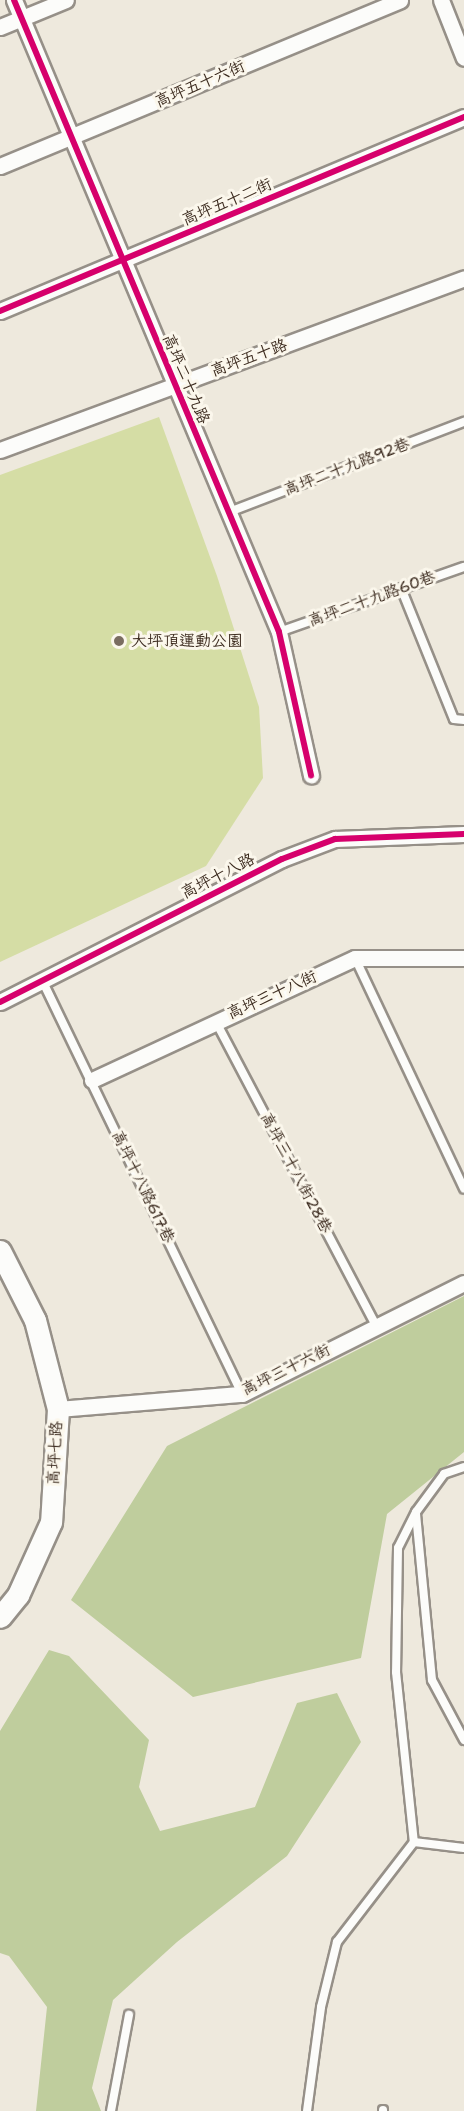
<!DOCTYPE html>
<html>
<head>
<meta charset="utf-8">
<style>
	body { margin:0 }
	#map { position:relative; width:464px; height:2111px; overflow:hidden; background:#eee9dd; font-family:"Shantell Sans","LXGW WenKai TC",sans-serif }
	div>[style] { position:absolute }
	.green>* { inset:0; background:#d5dda5 }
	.forest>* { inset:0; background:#bfcd9d }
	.roads { filter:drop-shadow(2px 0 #969088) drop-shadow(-2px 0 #969088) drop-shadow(0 2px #969088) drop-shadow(0 -2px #969088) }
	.lane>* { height:8px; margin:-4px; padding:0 4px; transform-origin:4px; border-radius:4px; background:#fcfcfa }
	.street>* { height:15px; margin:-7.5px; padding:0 7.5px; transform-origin:7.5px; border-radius:7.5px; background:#fcfcfa }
	.secondary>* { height:21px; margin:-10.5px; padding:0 10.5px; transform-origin:10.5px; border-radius:10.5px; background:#fcfcfa }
	.cycleway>* { height:6px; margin:-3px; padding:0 3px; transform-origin:3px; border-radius:3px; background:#d6006c }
	.dots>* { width:16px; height:16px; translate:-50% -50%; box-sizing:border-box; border:3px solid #fbf7ec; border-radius:50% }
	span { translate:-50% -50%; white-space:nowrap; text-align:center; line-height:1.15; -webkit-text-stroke:6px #fbf7ec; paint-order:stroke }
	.street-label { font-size:16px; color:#3b2a1e }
	.poi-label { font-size:16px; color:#3b2a1e }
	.left { translate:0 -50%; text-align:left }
</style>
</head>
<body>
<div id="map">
	<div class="green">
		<div style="clip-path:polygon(159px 417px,217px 576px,259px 707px,263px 778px,206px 866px,0 962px,0 475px)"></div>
	</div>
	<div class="forest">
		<div style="clip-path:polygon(464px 1296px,464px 1452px,387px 1514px,361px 1658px,193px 1697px,71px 1600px,167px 1446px)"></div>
		<div style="clip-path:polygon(49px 1650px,69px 1656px,149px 1740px,139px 1787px,160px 1831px,255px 1807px,297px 1703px,337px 1693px,361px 1742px,287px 1856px,177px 1942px,113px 2000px,92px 2088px,101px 2111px,36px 2111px,47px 2007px,9px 1956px,0 1953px,0 1731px)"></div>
	</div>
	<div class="roads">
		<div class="lane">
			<div style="left:229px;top:512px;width:252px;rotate:-21deg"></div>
			<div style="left:401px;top:588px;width:141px;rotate:68deg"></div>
			<div style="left:454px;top:719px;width:10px;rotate:6deg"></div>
			<div style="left:279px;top:632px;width:196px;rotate:-19.4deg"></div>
			<div style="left:355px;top:958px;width:255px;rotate:64.7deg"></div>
			<div style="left:42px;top:980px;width:460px;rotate:64.2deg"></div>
			<div style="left:216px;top:1022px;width:344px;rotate:62.2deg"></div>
			<div style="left:464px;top:1467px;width:21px;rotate:161deg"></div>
			<div style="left:444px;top:1474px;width:47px;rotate:126.4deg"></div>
			<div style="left:416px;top:1512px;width:40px;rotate:116.6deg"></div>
			<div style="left:398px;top:1548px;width:124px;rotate:90.9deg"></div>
			<div style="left:396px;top:1672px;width:171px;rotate:84deg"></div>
			<div style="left:414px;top:1842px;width:50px;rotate:6.8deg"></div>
			<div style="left:416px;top:1514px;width:167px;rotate:84.5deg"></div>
			<div style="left:432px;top:1680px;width:68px;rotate:61.9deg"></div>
			<div style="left:383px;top:2110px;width:1px;rotate:90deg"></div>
			<div style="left:111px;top:2111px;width:98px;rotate:-79.4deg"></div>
			<div style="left:307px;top:2111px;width:105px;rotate:-82.3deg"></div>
			<div style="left:321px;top:2007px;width:67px;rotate:-76.2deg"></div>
			<div style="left:337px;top:1942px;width:126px;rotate:-52.4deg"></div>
		</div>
		<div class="street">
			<div style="left:14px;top:0;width:685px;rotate:67.25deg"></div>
			<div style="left:279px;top:632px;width:147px;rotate:77.4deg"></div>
			<div style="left:441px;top:0;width:62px;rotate:68.4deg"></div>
			<div style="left:0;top:27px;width:71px;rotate:-22.2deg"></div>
			<div style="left:0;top:166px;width:433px;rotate:-22.5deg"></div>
			<div style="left:0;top:311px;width:503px;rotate:-22.69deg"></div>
			<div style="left:0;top:450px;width:495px;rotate:-20.3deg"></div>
			<div style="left:0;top:1002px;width:316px;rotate:-26.9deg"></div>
			<div style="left:282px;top:859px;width:57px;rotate:-20.7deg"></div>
			<div style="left:335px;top:839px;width:129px;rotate:-2.2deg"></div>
			<div style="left:92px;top:1080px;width:290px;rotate:-24.9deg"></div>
			<div style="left:355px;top:958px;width:109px"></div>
			<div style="left:58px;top:1409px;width:185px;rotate:-4.7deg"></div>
			<div style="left:242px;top:1394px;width:248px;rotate:-26.6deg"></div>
		</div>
		<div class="secondary">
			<div style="left:0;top:1251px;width:77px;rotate:63.1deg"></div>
			<div style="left:35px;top:1320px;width:92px;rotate:75.5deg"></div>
			<div style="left:58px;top:1409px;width:113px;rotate:93.5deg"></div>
			<div style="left:51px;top:1522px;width:80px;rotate:114.3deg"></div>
			<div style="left:18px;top:1595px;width:28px;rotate:129deg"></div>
		</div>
	</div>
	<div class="cycleway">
		<div style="left:14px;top:0;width:685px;rotate:67.25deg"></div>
		<div style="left:279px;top:632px;width:147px;rotate:77.4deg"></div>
		<div style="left:0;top:311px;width:503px;rotate:-22.69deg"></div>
		<div style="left:0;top:1002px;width:316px;rotate:-26.9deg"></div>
		<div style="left:282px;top:859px;width:57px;rotate:-20.7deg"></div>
		<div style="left:335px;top:839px;width:129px;rotate:-2.2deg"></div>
	</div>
	<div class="dots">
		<div style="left:119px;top:641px;background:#7a6d61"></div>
	</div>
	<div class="street-label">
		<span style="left:200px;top:84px;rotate:-23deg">高坪五十六街</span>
		<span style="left:227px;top:202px;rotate:-23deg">高坪五十二街</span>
		<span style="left:249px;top:358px;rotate:-20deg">高坪五十路</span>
		<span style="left:186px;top:379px;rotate:67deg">高坪二十九路</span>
		<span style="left:347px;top:467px;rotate:-21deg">高坪二十九路92巷</span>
		<span style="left:372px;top:599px;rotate:-20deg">高坪二十九路60巷</span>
		<span style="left:218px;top:876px;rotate:-27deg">高坪十八路</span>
		<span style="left:272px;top:995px;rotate:-24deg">高坪三十八街</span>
		<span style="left:296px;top:1173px;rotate:62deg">高坪三十八街28巷</span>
		<span style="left:143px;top:1187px;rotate:64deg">高坪十八路617巷</span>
		<span style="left:286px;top:1370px;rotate:-26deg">高坪三十六街</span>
		<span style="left:55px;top:1453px;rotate:-87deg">高坪七路</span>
	</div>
	<div class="poi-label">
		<span class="left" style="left:131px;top:641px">大坪頂運動公園</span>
	</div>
</div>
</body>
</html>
